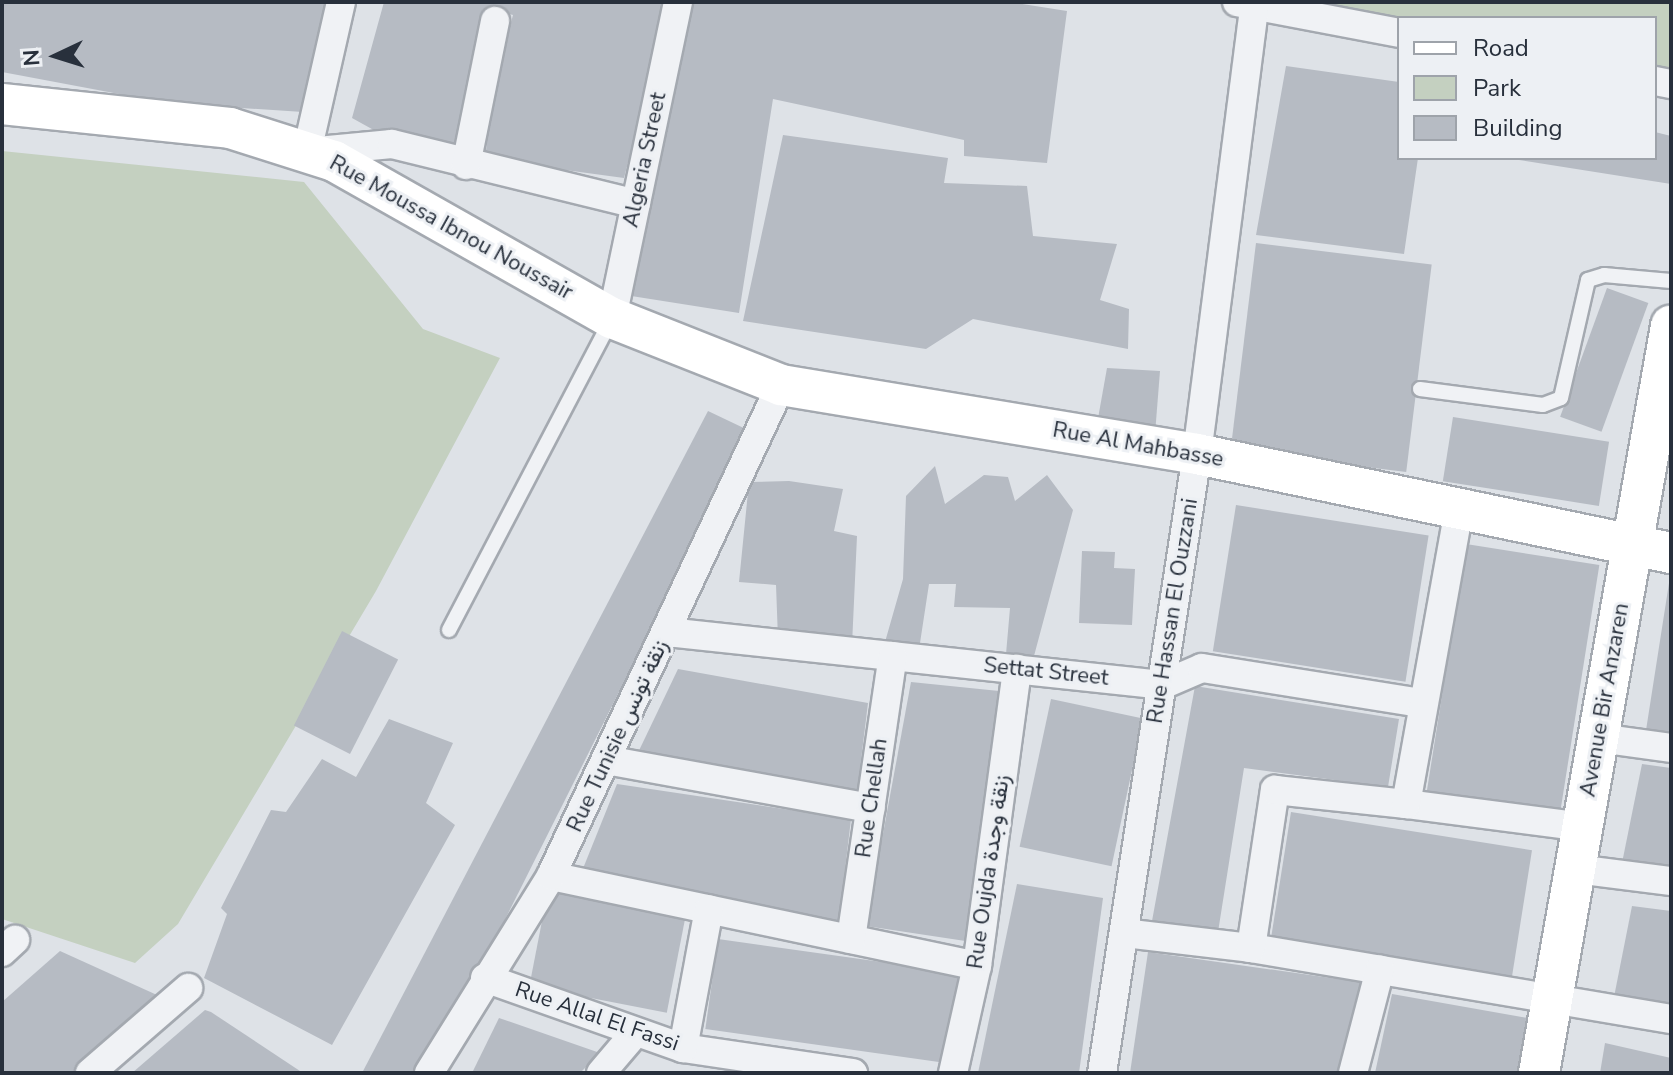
<!DOCTYPE html>
<html>
<head>
<meta charset="utf-8">
<style>
	body { margin:0 }
	#map { position:relative; width:1673px; height:1075px; overflow:hidden; background:#dee2e7; font-family:"Nunito Sans",Vazirmatn,sans-serif }
	div>[style] { position:absolute }
	.green>* { inset:0; background:#c4d0c0 }
	.building>* { inset:0; background:#b6bbc3; transform-origin:0 0 }
	.roads { filter:drop-shadow(2px 0 #a4a9b0) drop-shadow(-2px 0 #a4a9b0) drop-shadow(0 2px #a4a9b0) drop-shadow(0 -2px #a4a9b0) }
	.lane>* { height:14px; margin:-7px; padding:0 7px; transform-origin:7px; border-radius:7px; background:#f0f2f5 }
	.street>* { height:28px; margin:-14px; padding:0 14px; transform-origin:14px; border-radius:14px; background:#f0f2f5 }
	.secondary>* { height:40px; margin:-20px; padding:0 20px; transform-origin:20px; border-radius:20px; background:#fff }
	span { translate:-50% -50%; white-space:nowrap; text-align:center; line-height:1.15; -webkit-text-stroke:6px #edf0f4; paint-order:stroke }
	.street-label { font-size:22px; color:#28303c }
	.frame { position:absolute; inset:0; border:4px solid #28303c; pointer-events:none }
	.legend { position:absolute; left:1397px; top:16px; width:260px; height:144px; box-sizing:border-box; background:#edf0f4; border:2px solid #9ea3aa; margin:0; padding:10px 14px; list-style:none; font-size:24px; color:#28303c }
	.legend li { display:flex; align-items:center; gap:16px; height:40px }
	.legend b { width:40px; border:2px solid #9ea3aa }
	.north { position:absolute; left:16px; top:16px; width:80px; height:80px; -webkit-text-stroke:6px #edf0f4; paint-order:stroke; rotate:266deg; font-size:22px; font-weight:700; line-height:32px; text-align:center; color:#28303c }
	.north::after { content:''; display:block; margin:auto; width:28px; height:36px; background:#28303c; clip-path:polygon(50% 0,100% 100%,50% 72%,0 100%) }
</style>
</head>
<body>
<div id="map">
	<div class="green">
		<div style="clip-path:polygon(1273px 2px,1671px 2px,1671px 82px,1655px 79px,1655px 18px,1399px 18px,1399px 32px)"></div>
		<div style="clip-path:polygon(2px 151px,304px 182px,423px 329px,500px 358px,376px 591px,178px 924px,135px 963px,2px 919px)"></div>
	</div>
	<div class="building">
		<div style="clip-path:polygon(2px 2px,334px 2px,303px 112px,167px 103px,2px 72px)"></div>
		<div style="clip-path:polygon(384px 2px,669px 2px,624px 178px,485px 159px,493px 91px,513px 15px,488px 7px,457px 158px,408px 149px,352px 118px)"></div>
		<div style="clip-path:polygon(692px 2px,1009px 2px,1067px 11px,1047px 163px,964px 156px,964px 140px,773px 99px,739px 313px,625px 295px)"></div>
		<div style="clip-path:polygon(1286px 66px,1399px 82px,1399px 158px,1418px 158px,1404px 254px,1256px 235px)"></div>
		<div style="clip-path:polygon(1655px 132px,1671px 136px,1671px 184px,1519px 160px,1655px 158px)"></div>
		<div style="clip-path:polygon(783px 135px,948px 158px,944px 183px,1027px 186px,1033px 236px,1117px 244px,1100px 300px,1129px 309px,1128px 349px,973px 319px,926px 349px,743px 321px)"></div>
		<div style="left:1256px;top:243px;width:177px;height:209px;rotate:7deg"></div>
		<div style="left:1607px;top:288px;width:44px;height:137px;rotate:20deg"></div>
		<div style="clip-path:polygon(1107px 368px,1160px 371px,1155px 434px,1097px 424px)"></div>
		<div style="clip-path:polygon(708px 411px,750px 431px,428px 1073px,362px 1073px)"></div>
		<div style="left:1453px;top:417px;width:158px;height:65px;rotate:9deg"></div>
		<div style="clip-path:polygon(935px 466px,945px 504px,984px 475px,1008px 477px,1015px 501px,1047px 475px,1073px 510px,1034px 656px,1006px 654px,1010px 608px,954px 607px,956px 584px,929px 584px,920px 643px,885px 642px,903px 579px,906px 496px)"></div>
		<div style="clip-path:polygon(789px 481px,843px 489px,834px 531px,857px 536px,852px 645px,778px 639px,776px 585px,739px 582px,749px 482px)"></div>
		<div style="left:1236px;top:505px;width:195px;height:148px;rotate:9deg"></div>
		<div style="left:1466px;top:544px;width:135px;height:259px;rotate:9deg"></div>
		<div style="clip-path:polygon(1082px 551px,1115px 552px,1114px 568px,1135px 569px,1132px 625px,1079px 623px)"></div>
		<div style="clip-path:polygon(1669px 583px,1671px 744px,1644px 743px)"></div>
		<div style="left:342px;top:631px;width:63px;height:106px;rotate:27deg"></div>
		<div style="clip-path:polygon(678px 669px,868px 703px,857px 793px,634px 761px)"></div>
		<div style="clip-path:polygon(911px 682px,999px 691px,972px 942px,866px 926px)"></div>
		<div style="clip-path:polygon(1195px 686px,1399px 719px,1388px 787px,1244px 768px,1218px 932px,1152px 921px)"></div>
		<div style="left:1051px;top:699px;width:94px;height:151px;rotate:12deg"></div>
		<div style="clip-path:polygon(389px 719px,453px 743px,426px 803px,455px 825px,332px 1045px,204px 978px,227px 914px,221px 908px,271px 810px,286px 812px,322px 759px,356px 777px)"></div>
		<div style="clip-path:polygon(1642px 764px,1671px 768px,1671px 870px,1622px 863px)"></div>
		<div style="clip-path:polygon(617px 784px,851px 819px,839px 921px,580px 876px)"></div>
		<div style="left:1291px;top:812px;width:244px;height:138px;rotate:9deg"></div>
		<div style="clip-path:polygon(1017px 884px,1103px 898px,1079px 1073px,978px 1073px)"></div>
		<div style="left:549px;top:885px;width:140px;height:103px;rotate:11deg"></div>
		<div style="clip-path:polygon(1632px 906px,1671px 911px,1671px 1006px,1614px 997px)"></div>
		<div style="left:718px;top:939px;width:243px;height:91px;rotate:8deg"></div>
		<div style="clip-path:polygon(60px 951px,157px 995px,73px 1073px,2px 1073px,2px 1002px)"></div>
		<div style="clip-path:polygon(1148px 952px,1366px 983px,1347px 1073px,1130px 1073px)"></div>
		<div style="clip-path:polygon(1392px 994px,1528px 1018px,1519px 1073px,1375px 1073px)"></div>
		<div style="clip-path:polygon(205px 1010px,211px 1012px,303px 1073px,132px 1073px)"></div>
		<div style="clip-path:polygon(499px 1018px,600px 1053px,580px 1073px,472px 1073px)"></div>
		<div style="clip-path:polygon(1605px 1043px,1671px 1058px,1671px 1073px,1600px 1073px)"></div>
	</div>
	<div class="roads">
		<div class="lane">
			<div style="left:1420px;top:389px;width:124px;rotate:7.4deg"></div>
			<div style="left:1543px;top:405px;width:19px;rotate:-21deg"></div>
			<div style="left:1561px;top:398px;width:121px;rotate:-77.1deg"></div>
			<div style="left:1588px;top:280px;width:17px;rotate:-17deg"></div>
			<div style="left:1604px;top:275px;width:67px;rotate:5.1deg"></div>
			<div style="left:449px;top:630px;width:348px;rotate:-62.4deg"></div>
		</div>
		<div class="street">
			<div style="left:341px;top:2px;width:154px;rotate:102.8deg"></div>
			<div style="left:307px;top:152px;width:85px;rotate:-5.4deg"></div>
			<div style="left:392px;top:144px;width:251px;rotate:13.8deg"></div>
			<div style="left:1237px;top:2px;width:165px;rotate:10.8deg"></div>
			<div style="left:1655px;top:81px;width:16px;rotate:11deg"></div>
			<div style="left:466px;top:165px;width:147px;rotate:-78.6deg"></div>
			<div style="left:612px;top:318px;width:323px;rotate:-78.2deg"></div>
			<div style="left:667px;top:632px;width:498px;rotate:6.1deg"></div>
			<div style="left:1162px;top:685px;width:43px;rotate:-23deg"></div>
			<div style="left:1202px;top:668px;width:221px;rotate:9.1deg"></div>
			<div style="left:1599px;top:738px;width:73px;rotate:7.9deg"></div>
			<div style="left:606px;top:760px;width:269px;rotate:10.3deg"></div>
			<div style="left:1406px;top:804px;width:178px;rotate:7.4deg"></div>
			<div style="left:1576px;top:869px;width:96px;rotate:7.2deg"></div>
			<div style="left:551px;top:876px;width:435px;rotate:11.9deg"></div>
			<div style="left:1124px;top:933px;width:128px;rotate:6.7deg"></div>
			<div style="left:1251px;top:948px;width:426px;rotate:9.6deg"></div>
			<div style="left:851px;top:939px;width:286px;rotate:-81.6deg"></div>
			<div style="left:1251px;top:948px;width:160px;rotate:-81.4deg"></div>
			<div style="left:1275px;top:790px;width:132px;rotate:6.1deg"></div>
			<div style="left:1406px;top:804px;width:299px;rotate:-79.8deg"></div>
			<div style="left:2px;top:952px;width:18px;rotate:-43deg"></div>
			<div style="left:485px;top:978px;width:210px;rotate:19.5deg"></div>
			<div style="left:683px;top:1048px;width:172px;rotate:8.4deg"></div>
			<div style="left:683px;top:1048px;width:141px;rotate:-79.4deg"></div>
			<div style="left:90px;top:1073px;width:130px;rotate:-40.9deg"></div>
			<div style="left:429px;top:1073px;width:232px;rotate:-58.2deg"></div>
			<div style="left:551px;top:876px;width:542px;rotate:-64.9deg"></div>
			<div style="left:601px;top:1073px;width:52px;rotate:-49.6deg"></div>
			<div style="left:953px;top:1073px;width:110px;rotate:-77.4deg"></div>
			<div style="left:977px;top:966px;width:300px;rotate:-82.3deg"></div>
			<div style="left:1102px;top:1073px;width:626px;rotate:-81.27deg"></div>
			<div style="left:1197px;top:454px;width:456px;rotate:-82.7deg"></div>
			<div style="left:1353px;top:1073px;width:107px;rotate:-75.4deg"></div>
		</div>
		<div class="secondary">
			<div style="left:2px;top:104px;width:229px;rotate:6deg"></div>
			<div style="left:230px;top:128px;width:109px;rotate:17.6deg"></div>
			<div style="left:334px;top:161px;width:319px;rotate:29.5deg"></div>
			<div style="left:612px;top:318px;width:182px;rotate:21.6deg"></div>
			<div style="left:781px;top:385px;width:422px;rotate:9.4deg"></div>
			<div style="left:1197px;top:454px;width:484px;rotate:11.8deg"></div>
			<div style="left:1539px;top:1073px;width:759px;rotate:-79.98deg"></div>
		</div>
	</div>
	<div class="street-label">
		<span style="left:645px;top:160px;rotate:-78deg">Algeria Street</span>
		<span style="left:451px;top:228px;rotate:29deg">Rue Moussa Ibnou Noussair</span>
		<span style="left:1138px;top:445px;rotate:10deg">Rue Al Mahbasse</span>
		<span style="left:1173px;top:611px;rotate:-81deg">Rue Hassan El Ouzzani</span>
		<span style="left:1046px;top:672px;rotate:6deg">Settat Street</span>
		<span style="left:1605px;top:700px;rotate:-80deg">Avenue Bir Anzaren</span>
		<span style="left:618px;top:736px;rotate:-65deg">Rue Tunisie زنقة تونس</span>
		<span style="left:872px;top:798px;rotate:-82deg">Rue Chellah</span>
		<span style="left:989px;top:872px;rotate:-82deg">Rue Oujda زنقة وجدة</span>
		<span style="left:597px;top:1017px;rotate:19deg">Rue Allal El Fassi</span>
	</div>
	<div class="frame"></div>
	<ul class="legend">
	<li><b style="height:10px;background:#fff"></b>Road</li>
	<li><b style="height:22px;background:#c4d0c0"></b>Park</li>
	<li><b style="height:22px;background:#b6bbc3"></b>Building</li>
	</ul>
	<div class="north">N</div>
</div>
</body>
</html>
